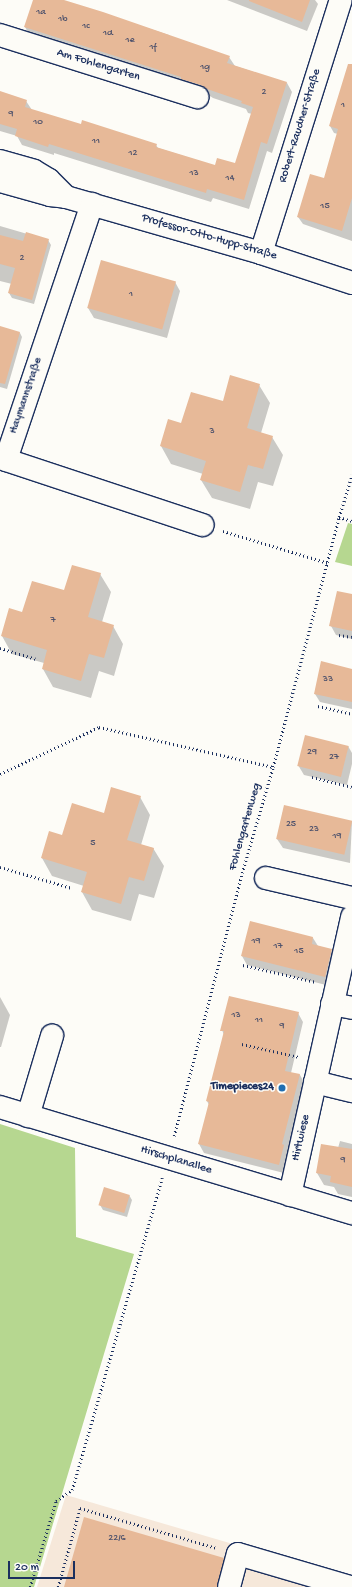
<!DOCTYPE html>
<html>
<head>
<meta charset="utf-8">
<style>
	body { margin:0 }
	#map { position:relative; width:352px; height:1587px; overflow:hidden; background:#fdfcf7; font-family:"Gochi Hand",sans-serif }
	div>[style] { position:absolute }
	.built>* { inset:0; background:#f6e8da }
	.green>* { inset:0; background:#b6d790 }
	.shadow>* { inset:0; background:#0003 }
	.building>* { inset:0; background:#e7b998; transform-origin:0 0 }
	.path>* { height:2.5px; margin-top:-1.25px; transform-origin:0; background:repeating-linear-gradient(90deg,#1b2f5e 0 1px,transparent 0 4px) }
	.roads { filter:drop-shadow(1px 0 #1b2f5e) drop-shadow(-1px 0 #1b2f5e) drop-shadow(0 1px #1b2f5e) drop-shadow(0 -1px #1b2f5e) }
	.minor>* { height:22px; margin:-11px; padding:0 11px; transform-origin:11px; border-radius:11px; background:#fdfcf7 }
	.dots>* { width:11px; height:11px; translate:-50% -50%; box-sizing:border-box; border:2px solid #fdfcf7; border-radius:50% }
	span { translate:-50% -50%; white-space:nowrap; text-align:center; line-height:1.15; -webkit-text-stroke:3px #fdfcf7; paint-order:stroke }
	.number-label { font-size:10px; color:#4e526c }
	.number-label span { -webkit-text-stroke-width:0 }
	.street-label { font-size:12px; color:#1b2f5e }
	.poi-label { font-size:12px; color:#1b2f5e; font-weight:700 }
	.right { translate:-100% -50%; text-align:right }
	.scale { position:absolute; left:8px; top:1561px; width:67px; height:18px; box-sizing:border-box; border:2px solid #1b2f5e; border-top:0; padding-left:5px; font-size:12px; line-height:14px; white-space:nowrap; color:#1b2f5e; -webkit-text-stroke:3px #fdfcf7; paint-order:stroke }
</style>
</head>
<body>
<div id="map">
	<div class="built">
		<div style="clip-path:polygon(66px 1495px,352px 1579px,352px 1587px,37px 1587px)"></div>
	</div>
	<div class="green">
		<div style="clip-path:polygon(348px 523px,352px 524px,352px 566px,335px 562px)"></div>
		<div style="clip-path:polygon(0 1124px,75px 1148px,76px 1237px,134px 1254px,34px 1587px,0 1587px)"></div>
	</div>
	<div class="shadow">
		<div style="clip-path:polygon(34px 0,61px 0,169px 35px,170px 37px,229px 57px,235px 66px,287px 83px,292px 92px,272px 153px,267px 151px,249px 209px,213px 198px,211px 202px,54px 153px,54px 155px,22px 145px,17px 136px,0 131px,0 92px,26px 101px,32px 110px,81px 125px,156px 145px,158px 148px,215px 166px,236px 164px,252px 114px,248px 113px,246px 109px,213px 98px,207px 94px,30px 36px,25px 27px)"></div>
		<div style="clip-path:polygon(227px 0,315px 0,318px 4px,307px 31px)"></div>
		<div style="clip-path:polygon(352px 88px,352px 241px,303px 224px,298px 217px,325px 180px,338px 134px,334px 133px,330px 126px)"></div>
		<div style="clip-path:polygon(0 226px,48px 240px,51px 245px,34px 304px,12px 298px,9px 293px,12px 284px,0 281px)"></div>
		<div style="clip-path:polygon(175px 282px,180px 291px,167px 338px,94px 318px,88px 308px)"></div>
		<div style="clip-path:polygon(0 327px,20px 333px,22px 337px,7px 389px,0 387px)"></div>
		<div style="clip-path:polygon(259px 385px,270px 403px,261px 433px,272px 437px,283px 455px,273px 486px,258px 482px,250px 509px,212px 498px,201px 480px,203px 474px,171px 464px,161px 446px,169px 420px,182px 424px)"></div>
		<div style="clip-path:polygon(100px 574px,111px 592px,102px 622px,113px 626px,123px 644px,114px 676px,99px 671px,91px 698px,53px 687px,43px 669px,44px 663px,12px 654px,2px 636px,23px 613px)"></div>
		<div style="clip-path:polygon(352px 595px,352px 639px,336px 635px,331px 626px)"></div>
		<div style="clip-path:polygon(352px 670px,352px 709px,320px 702px,315px 694px)"></div>
		<div style="clip-path:polygon(348px 746px,352px 753px,352px 764px,347px 785px,304px 775px,298px 765px)"></div>
		<div style="clip-path:polygon(140px 797px,150px 815px,141px 845px,153px 848px,164px 866px,154px 898px,139px 894px,131px 921px,92px 910px,82px 892px,84px 886px,52px 876px,42px 858px,63px 836px)"></div>
		<div style="clip-path:polygon(284px 807px,352px 822px,350px 863px,283px 848px,277px 839px)"></div>
		<div style="clip-path:polygon(313px 938px,318px 946px,331px 950px,336px 958px,330px 986px,247px 965px,242px 956px)"></div>
		<div style="clip-path:polygon(0 997px,10px 1015px,1px 1047px,0 1047px)"></div>
		<div style="clip-path:polygon(298px 1013px,303px 1022px,291px 1073px,300px 1075px,305px 1084px,287px 1152px,289px 1155px,284px 1173px,204px 1153px,199px 1144px,209px 1105px,207px 1101px,224px 1035px,222px 1030px)"></div>
		<div style="clip-path:polygon(340px 1141px,352px 1144px,352px 1197px,338px 1194px,334px 1187px,324px 1185px,317px 1173px,338px 1148px)"></div>
		<div style="clip-path:polygon(129px 1195px,132px 1200px,127px 1217px,103px 1210px,100px 1205px)"></div>
		<div style="clip-path:polygon(223px 1559px,231px 1572px,227px 1587px,65px 1587px)"></div>
	</div>
	<div class="building">
		<div style="clip-path:polygon(33px 0,64px 0,103px 12px,230px 56px,227px 63px,287px 82px,267px 144px,261px 142px,244px 200px,207px 189px,206px 193px,49px 144px,48px 147px,15px 136px,17px 129px,0 124px,0 91px,27px 100px,25px 107px,81px 124px,82px 120px,157px 144px,156px 147px,215px 165px,217px 158px,235px 163px,253px 107px,241px 103px,242px 101px,207px 89px,201px 85px,181px 79px,181px 77px,24px 27px)"></div>
		<div style="clip-path:polygon(249px 0,310px 0,302px 22px,249px 1px)"></div>
		<div style="clip-path:polygon(348px 64px,352px 64px,352px 198px,342px 231px,297px 217px,310px 174px,324px 178px,338px 129px,329px 126px)"></div>
		<div style="clip-path:polygon(26px 232px,49px 239px,32px 300px,8px 293px,15px 268px,0 264px,0 235px,23px 241px)"></div>
		<div style="left:101px;top:260px;width:78px;height:50px;rotate:16deg"></div>
		<div style="clip-path:polygon(0 326px,20px 332px,5px 384px,0 383px)"></div>
		<div style="clip-path:polygon(230px 375px,260px 384px,247px 428px,273px 436px,263px 469px,248px 465px,240px 492px,200px 480px,206px 461px,160px 446px,168px 419px,181px 423px,191px 392px,223px 401px)"></div>
		<div style="clip-path:polygon(72px 565px,101px 573px,88px 617px,114px 625px,104px 658px,89px 654px,81px 681px,42px 669px,47px 650px,1px 636px,9px 608px,22px 612px,32px 581px,64px 590px)"></div>
		<div style="clip-path:polygon(337px 591px,352px 594px,352px 631px,329px 626px)"></div>
		<div style="clip-path:polygon(321px 661px,352px 669px,352px 702px,314px 694px)"></div>
		<div style="left:305px;top:735px;width:45px;height:32px;rotate:14deg"></div>
		<div style="clip-path:polygon(111px 787px,141px 796px,127px 840px,154px 848px,144px 881px,129px 877px,121px 904px,81px 892px,87px 872px,41px 858px,49px 831px,62px 835px,72px 803px,104px 813px)"></div>
		<div style="left:284px;top:805px;width:70px;height:35px;rotate:13deg"></div>
		<div style="clip-path:polygon(250px 921px,313px 937px,312px 944px,332px 949px,325px 977px,241px 956px)"></div>
		<div style="clip-path:polygon(229px 996px,299px 1012px,285px 1071px,300px 1074px,282px 1144px,284px 1145px,279px 1165px,198px 1144px,209px 1102px,206px 1101px,224px 1031px,220px 1031px)"></div>
		<div style="clip-path:polygon(321px 1144px,352px 1149px,352px 1187px,330px 1182px,331px 1176px,316px 1173px)"></div>
		<div style="left:104px;top:1187px;width:27px;height:19px;rotate:17deg"></div>
		<div style="clip-path:polygon(84px 1517px,224px 1558px,217px 1587px,64px 1587px)"></div>
	</div>
	<div class="path">
		<div style="left:339px;top:517px;width:14px;rotate:17deg"></div>
		<div style="left:223px;top:531px;width:110px;rotate:16.9deg"></div>
		<div style="left:339px;top:635px;width:13px;rotate:9deg"></div>
		<div style="left:0;top:648px;width:37px;rotate:17deg"></div>
		<div style="left:318px;top:706px;width:35px;rotate:13deg"></div>
		<div style="left:0;top:774px;width:110px;rotate:-25.4deg"></div>
		<div style="left:99px;top:727px;width:179px;rotate:12.9deg"></div>
		<div style="left:312px;top:777px;width:41px;rotate:14deg"></div>
		<div style="left:0;top:867px;width:75px;rotate:16.3deg"></div>
		<div style="left:243px;top:965px;width:75px;rotate:13.1deg"></div>
		<div style="left:242px;top:1044px;width:58px;rotate:12.8deg"></div>
		<div style="left:174px;top:1136px;width:272px;rotate:-75.5deg"></div>
		<div style="left:242px;top:873px;width:110px;rotate:-73.7deg"></div>
		<div style="left:273px;top:767px;width:259px;rotate:-75.2deg"></div>
		<div style="left:339px;top:517px;width:44px;rotate:-72.8deg"></div>
		<div style="left:30px;top:1587px;width:90px;rotate:-73.2deg"></div>
		<div style="left:56px;top:1501px;width:19px;rotate:-35deg"></div>
		<div style="left:72px;top:1490px;width:325px;rotate:-73.9deg"></div>
		<div style="left:58px;top:1587px;width:82px;rotate:-74.4deg"></div>
		<div style="left:80px;top:1508px;width:143px;rotate:16.3deg"></div>
	</div>
	<div class="roads">
		<div class="minor">
			<div style="left:0;top:35px;width:207px;rotate:17.5deg"></div>
			<div style="left:0;top:161px;width:35px;rotate:16deg"></div>
			<div style="left:34px;top:171px;width:17px;rotate:31deg"></div>
			<div style="left:49px;top:180px;width:24px;rotate:45deg"></div>
			<div style="left:0;top:181px;width:52px;rotate:15.6deg"></div>
			<div style="left:50px;top:195px;width:16px;rotate:7deg"></div>
			<div style="left:66px;top:197px;width:203px;rotate:16deg"></div>
			<div style="left:261px;top:253px;width:96px;rotate:18.2deg"></div>
			<div style="left:92px;top:204px;width:270px;rotate:108.6deg"></div>
			<div style="left:6px;top:460px;width:207px;rotate:18.3deg"></div>
			<div style="left:261px;top:253px;width:265px;rotate:-72.5deg"></div>
			<div style="left:266px;top:878px;width:88px;rotate:13.1deg"></div>
			<div style="left:332px;top:1004px;width:20px;rotate:11deg"></div>
			<div style="left:315px;top:1082px;width:38px;rotate:14deg"></div>
			<div style="left:0;top:1107px;width:368px;rotate:16.8deg"></div>
			<div style="left:28px;top:1116px;width:84px;rotate:-73.3deg"></div>
			<div style="left:290px;top:1195px;width:285px;rotate:-77.4deg"></div>
			<div style="left:229px;top:1587px;width:34px;rotate:-75deg"></div>
			<div style="left:238px;top:1554px;width:117px;rotate:16.4deg"></div>
		</div>
	</div>
	<div class="dots">
		<div style="left:282px;top:1088px;background:#1f6fb2"></div>
	</div>
	<div class="number-label">
		<span style="left:41px;top:13px">1a</span>
		<span style="left:63px;top:20px">1b</span>
		<span style="left:86px;top:27px">1c</span>
		<span style="left:108px;top:34px">1d</span>
		<span style="left:130px;top:41px">1e</span>
		<span style="left:153px;top:48px">1f</span>
		<span style="left:205px;top:68px">1g</span>
		<span style="left:264px;top:93px">2</span>
		<span style="left:343px;top:106px">1</span>
		<span style="left:11px;top:115px">9</span>
		<span style="left:38px;top:123px">10</span>
		<span style="left:96px;top:142px">11</span>
		<span style="left:133px;top:154px">12</span>
		<span style="left:194px;top:174px">13</span>
		<span style="left:230px;top:179px">14</span>
		<span style="left:325px;top:207px">15</span>
		<span style="left:22px;top:259px">2</span>
		<span style="left:131px;top:295px">1</span>
		<span style="left:212px;top:432px">3</span>
		<span style="left:53px;top:621px">7</span>
		<span style="left:328px;top:680px">33</span>
		<span style="left:312px;top:753px">29</span>
		<span style="left:334px;top:758px">27</span>
		<span style="left:291px;top:825px">25</span>
		<span style="left:314px;top:830px">23</span>
		<span style="left:337px;top:837px">19</span>
		<span style="left:93px;top:844px">5</span>
		<span style="left:256px;top:942px">19</span>
		<span style="left:278px;top:947px">17</span>
		<span style="left:299px;top:952px">15</span>
		<span style="left:236px;top:1016px">13</span>
		<span style="left:259px;top:1021px">11</span>
		<span style="left:282px;top:1027px">9</span>
		<span style="left:343px;top:1161px">9</span>
		<span style="left:117px;top:1539px">22/6</span>
	</div>
	<div class="street-label">
		<span style="left:98px;top:66px;rotate:17deg">Am Fohlengarten</span>
		<span style="left:301px;top:126px;rotate:-73deg">Robert-Raudner-Straße</span>
		<span style="left:209px;top:238px;rotate:16deg">Professor-Otto-Hupp-Straße</span>
		<span style="left:27px;top:396px;rotate:-71deg">Haymannstraße</span>
		<span style="left:246px;top:827px;rotate:-74deg">Fohlengartenweg</span>
		<span style="left:302px;top:1138px;rotate:-77deg">Hirtwiese</span>
		<span style="left:176px;top:1161px;rotate:17deg">Hirschplanallee</span>
	</div>
	<div class="poi-label">
		<span class="right" style="left:274px;top:1088px">Timepieces24</span>
	</div>
	<div class="scale">20 m</div>
</div>
</body>
</html>
